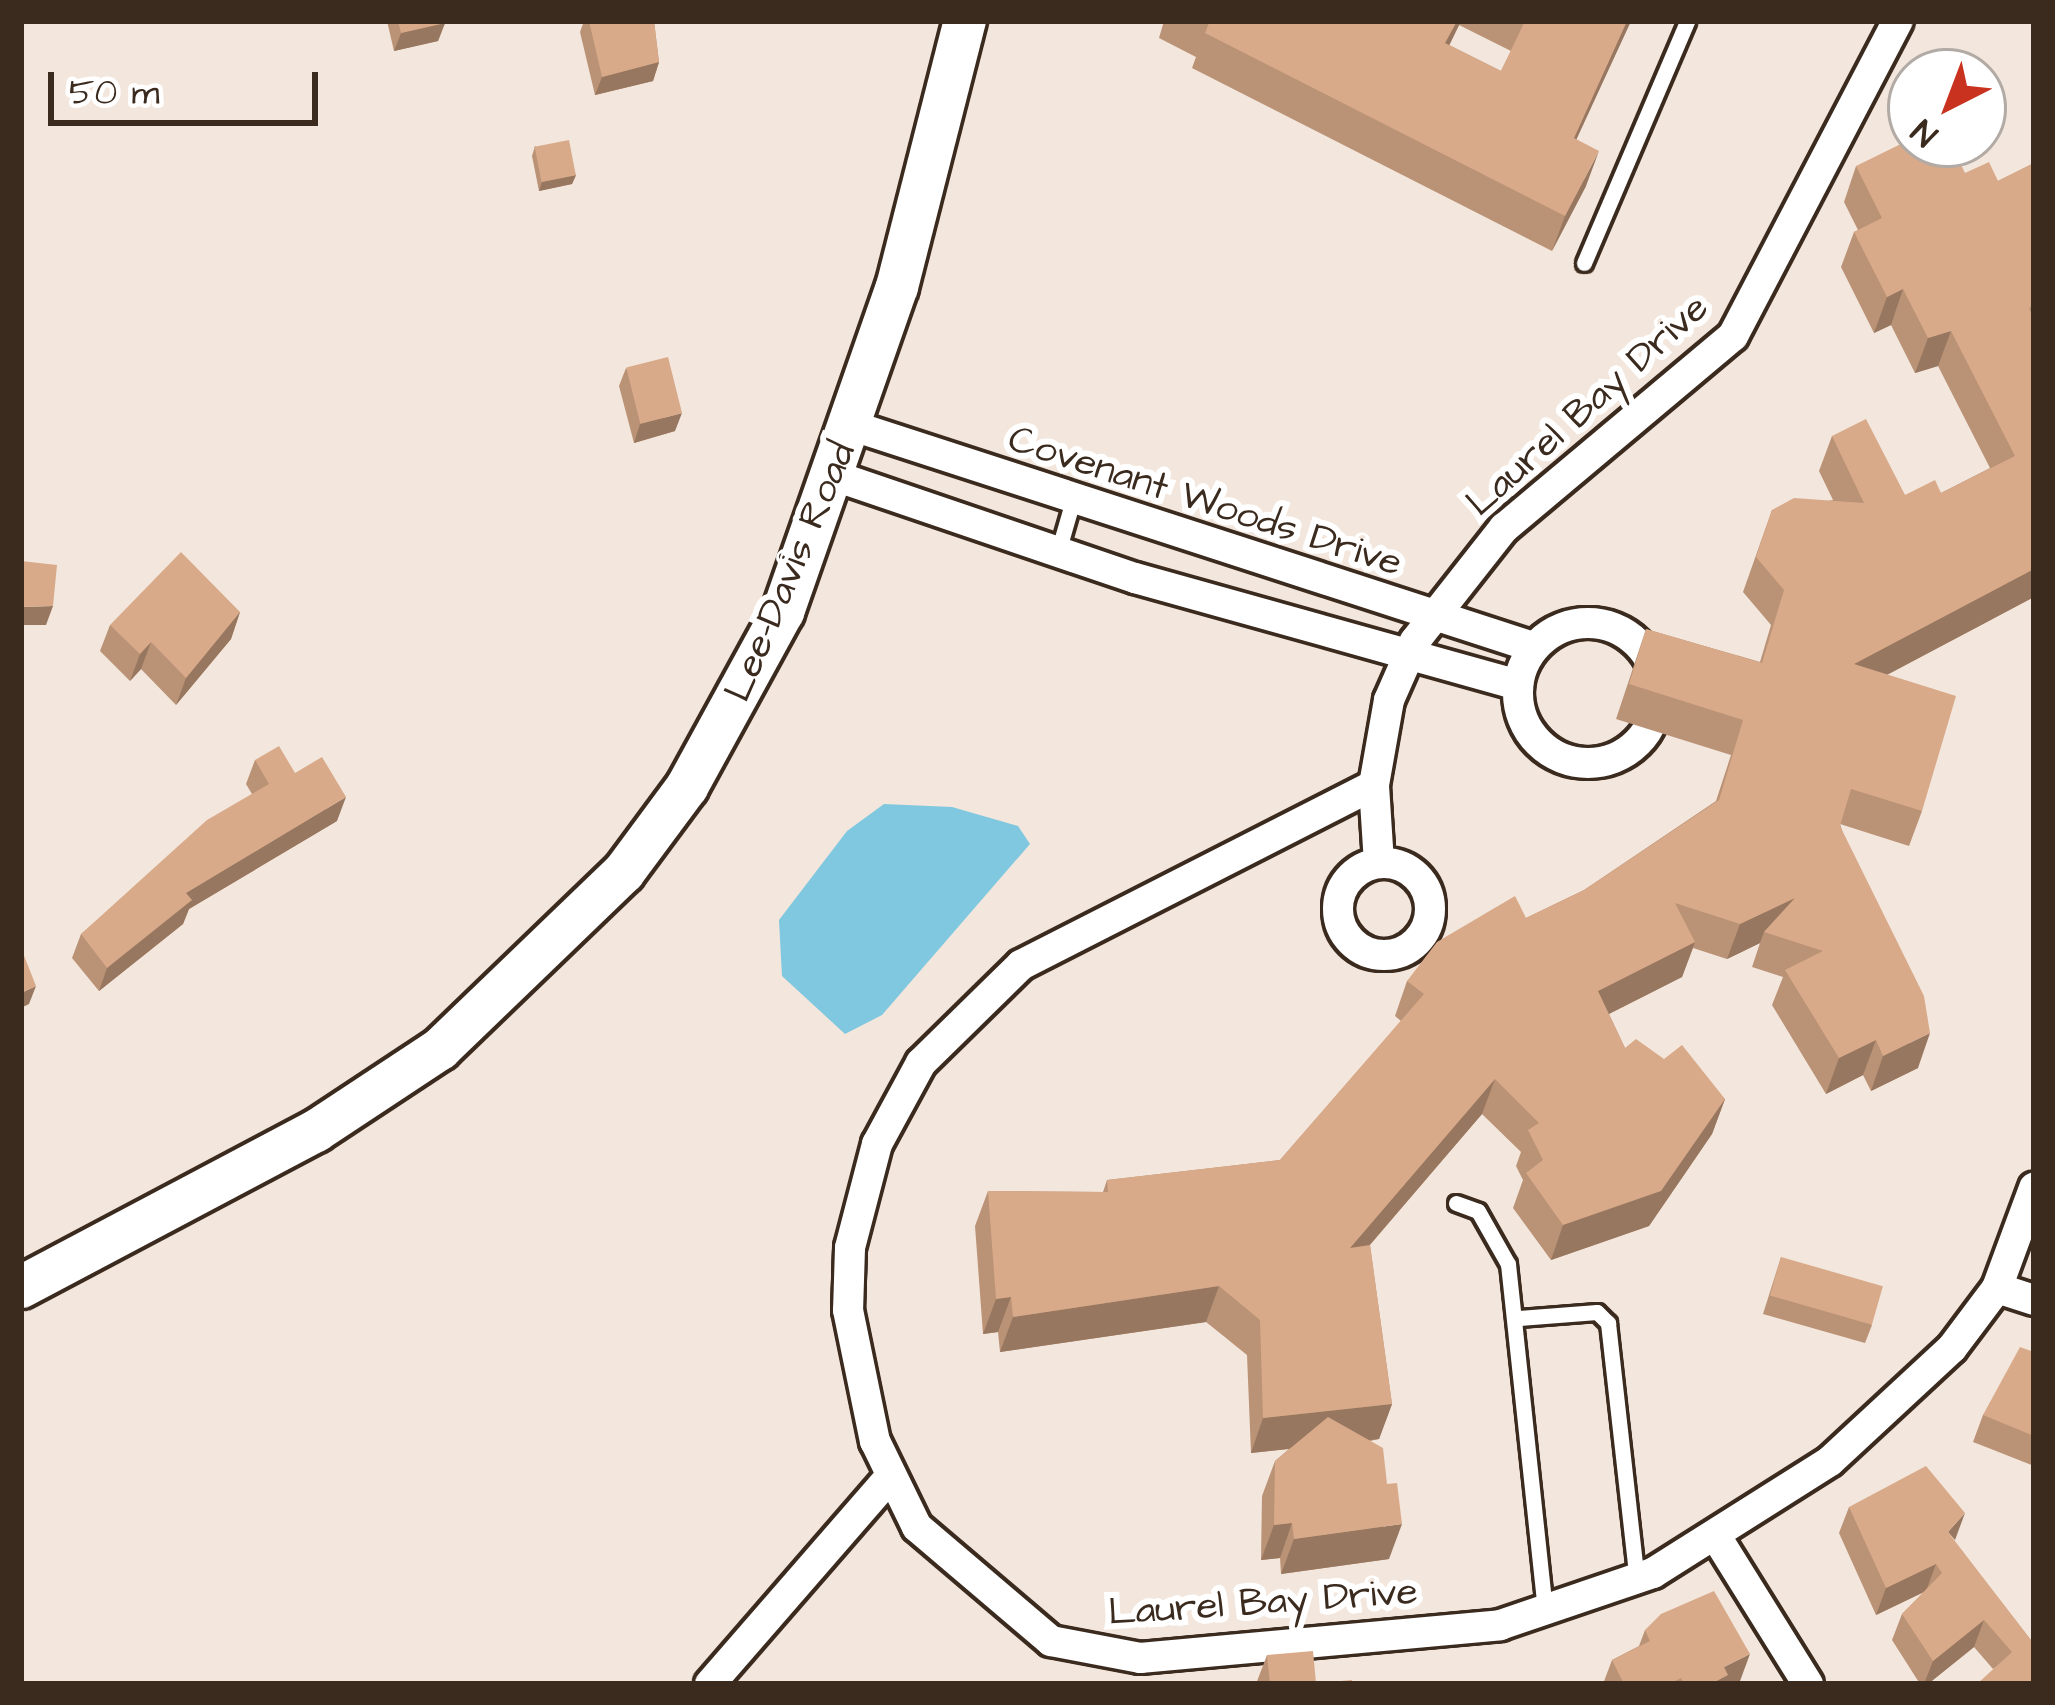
<!DOCTYPE html>
<html>
<head>
<meta charset="utf-8">
<style>
	body { margin:0 }
	#map { position:relative; width:2055px; height:1705px; overflow:hidden; background:#f3e6dc; font-family:"Architects Daughter",sans-serif }
	div>[style] { position:absolute }
	.water>* { inset:0; background:#7fc8df }
	.roads { filter:drop-shadow(3px 0 #3b2a1e) drop-shadow(-3px 0 #3b2a1e) drop-shadow(0 3px #3b2a1e) drop-shadow(0 -3px #3b2a1e) }
	.lane>* { height:15px; margin:-7.5px; padding:0 7.5px; transform-origin:7.5px; border-radius:7.5px; background:#fff }
	.street>* { height:30px; margin:-15px; padding:0 15px; transform-origin:15px; border-radius:15px; background:#fff }
	.street>.ring { margin:-15px; padding:0; box-sizing:content-box; background:none; border:30px solid #fff; border-radius:50% }
	.secondary>* { height:42px; margin:-21px; padding:0 21px; transform-origin:21px; border-radius:21px; background:#fff }
	.wall>* { inset:0; background:#ba9276 }
	.shaded-wall>* { inset:0; background:#977760 }
	.building>* { inset:0; background:#d8aa89; transform-origin:0 0 }
	span { translate:-50% -50%; white-space:nowrap; text-align:center; line-height:1.15; -webkit-text-stroke:12px #fff; paint-order:stroke }
	.street-label { font-size:39px; color:#3b2a1e }
	.frame { position:absolute; inset:0; border:24px solid #3b2a1e; pointer-events:none }
	.north { position:absolute; left:1887px; top:48px; width:120px; height:120px; box-sizing:border-box; background:#fff; border:3px solid #b1aaa5; border-radius:50%; rotate:222deg; font-size:33px; font-weight:700; line-height:48px; text-align:center; color:#3b2a1e }
	.north::after { content:''; display:block; margin:auto; width:42px; height:54px; background:#c8321e; clip-path:polygon(50% 0,100% 100%,50% 72%,0 100%) }
	.scale { position:absolute; left:48px; top:72px; width:270px; height:54px; box-sizing:border-box; border:6px solid #3b2a1e; border-top:0; padding-left:15px; font-size:36px; line-height:42px; white-space:nowrap; color:#3b2a1e; -webkit-text-stroke:9px #fff; paint-order:stroke }
</style>
</head>
<body>
<div id="map">
	<div class="water">
		<div style="clip-path:polygon(884px 804px,952px 807px,1018px 826px,1030px 844px,882px 1015px,845px 1034px,782px 976px,779px 920px,847px 831px)"></div>
	</div>
	<div class="roads">
		<div class="lane">
			<div style="left:1584px;top:263px;width:263px;rotate:-66.9deg"></div>
			<div style="left:1058px;top:552px;width:54px;rotate:-73.9deg"></div>
			<div style="left:1456px;top:1203px;width:23px;rotate:20deg"></div>
			<div style="left:1478px;top:1211px;width:61px;rotate:60.5deg"></div>
			<div style="left:1508px;top:1264px;width:351px;rotate:83.9deg"></div>
			<div style="left:1519px;top:1318px;width:78px;rotate:-4.4deg"></div>
			<div style="left:1597px;top:1312px;width:16px;rotate:45deg"></div>
			<div style="left:1608px;top:1323px;width:259px;rotate:83.6deg"></div>
		</div>
		<div class="street">
			<div style="left:853px;top:426px;width:715px;rotate:18deg"></div>
			<div style="left:835px;top:476px;width:317px;rotate:18.8deg"></div>
			<div style="left:1135px;top:578px;width:397px;rotate:15.6deg"></div>
			<div class="ring" style="left:1518px;top:623px;width:110px;height:110px"></div>
			<div style="left:1374px;top:785px;width:396px;rotate:153deg"></div>
			<div style="left:1021px;top:965px;width:140px;rotate:135.6deg"></div>
			<div style="left:921px;top:1063px;width:92px;rotate:118.5deg"></div>
			<div style="left:877px;top:1144px;width:107px;rotate:104.6deg"></div>
			<div style="left:850px;top:1248px;width:62px;rotate:91.8deg"></div>
			<div style="left:848px;top:1310px;width:134px;rotate:78.4deg"></div>
			<div style="left:875px;top:1441px;width:96px;rotate:64deg"></div>
			<div style="left:917px;top:1527px;width:176px;rotate:40.4deg"></div>
			<div style="left:1051px;top:1641px;width:91px;rotate:10.8deg"></div>
			<div style="left:1140px;top:1658px;width:362px;rotate:-5.2deg"></div>
			<div style="left:1500px;top:1625px;width:162px;rotate:-18.8deg"></div>
			<div style="left:1653px;top:1573px;width:209px;rotate:-32.3deg"></div>
			<div style="left:1830px;top:1461px;width:166px;rotate:-42.8deg"></div>
			<div style="left:1952px;top:1348px;width:75px;rotate:-53.1deg"></div>
			<div style="left:1997px;top:1288px;width:107px;rotate:-69.7deg"></div>
			<div style="left:1379px;top:863px;width:78px;rotate:-93.7deg"></div>
			<div style="left:1374px;top:785px;width:86px;rotate:-80deg"></div>
			<div style="left:1389px;top:700px;width:64px;rotate:-66.2deg"></div>
			<div style="left:1415px;top:641px;width:144px;rotate:-51.8deg"></div>
			<div style="left:1504px;top:528px;width:299px;rotate:-40deg"></div>
			<div style="left:1733px;top:336px;width:356px;rotate:-62.4deg"></div>
			<div class="ring" style="left:1338px;top:863px;width:62px;height:62px"></div>
			<div style="left:1997px;top:1288px;width:39px;rotate:18deg"></div>
			<div style="left:1717px;top:1538px;width:172px;rotate:58.1deg"></div>
			<div style="left:710px;top:1684px;width:273px;rotate:-49deg"></div>
		</div>
		<div class="secondary">
			<div style="left:21px;top:1287px;width:334px;rotate:-27.9deg"></div>
			<div style="left:316px;top:1131px;width:149px;rotate:-33.5deg"></div>
			<div style="left:440px;top:1049px;width:255px;rotate:-43.9deg"></div>
			<div style="left:624px;top:872px;width:106px;rotate:-53.5deg"></div>
			<div style="left:687px;top:787px;width:200px;rotate:-61.3deg"></div>
			<div style="left:783px;top:612px;width:344px;rotate:-70.7deg"></div>
			<div style="left:897px;top:287px;width:275px;rotate:-75.7deg"></div>
		</div>
	</div>
	<div class="wall">
		<div style="clip-path:polygon(387px 21px,444px 21px,445px 23px,438px 41px,394px 51px)"></div>
		<div style="clip-path:polygon(584px 21px,654px 21px,659px 62px,653px 81px,595px 95px,580px 32px)"></div>
		<div style="clip-path:polygon(evenodd,1164px 21px,1631px 21px,1576px 139px,1586px 186px,1552px 251px,1192px 68px,1196px 57px,1159px 38px,1164px 21px,1459px 25px,1511px 51px,1501px 71px,1449px 45px,1459px 25px)"></div>
		<div style="clip-path:polygon(535px 146px,576px 175px,572px 184px,539px 191px,532px 156px)"></div>
		<div style="clip-path:polygon(2034px 163px,2034px 597px,1887px 675px,1922px 811px,1909px 846px,1840px 824px,1918px 1068px,1871px 1091px,1863px 1075px,1826px 1094px,1772px 1005px,1783px 977px,1752px 967px,1760px 943px,1727px 959px,1693px 948px,1682px 977px,1609px 1014px,1625px 1048px,1725px 1099px,1712px 1134px,1649px 1226px,1551px 1260px,1513px 1208px,1523px 1180px,1516px 1166px,1521px 1152px,1482px 1114px,1370px 1245px,1392px 1404px,1379px 1439px,1370px 1441px,1389px 1559px,1281px 1574px,1280px 1558px,1261px 1560px,1262px 1496px,1275px 1461px,1289px 1449px,1251px 1453px,1247px 1355px,1206px 1322px,1000px 1352px,998px 1332px,983px 1334px,975px 1226px,988px 1191px,1103px 1192px,1107px 1180px,1280px 1160px,1401px 1021px,1395px 1016px,1407px 981px,1526px 918px,1584px 890px,1716px 801px,1731px 755px,1616px 719px,1646px 629px,1760px 662px,1771px 625px,1743px 592px,1772px 510px,1833px 500px,1819px 471px,1832px 436px,1905px 495px,1941px 493px,1990px 468px,1938px 366px,1915px 373px,1891px 325px,1874px 333px,1841px 267px,1854px 232px,1858px 230px,1844px 202px,1856px 166px,1965px 173px,1998px 181px)"></div>
		<div style="clip-path:polygon(626px 368px,675px 431px,634px 443px,619px 386px)"></div>
		<div style="clip-path:polygon(240px 612px,231px 639px,176px 705px,141px 669px,130px 681px,100px 651px,110px 625px)"></div>
		<div style="clip-path:polygon(255px 760px,295px 773px,337px 821px,189px 909px,183px 924px,99px 991px,72px 958px,81px 934px,252px 794px,246px 784px)"></div>
		<div style="clip-path:polygon(1781px 1257px,1872px 1325px,1865px 1343px,1763px 1314px)"></div>
		<div style="clip-path:polygon(2034px 1352px,2034px 1466px,1973px 1442px,1983px 1415px)"></div>
		<div style="clip-path:polygon(1849px 1507px,1954px 1541px,2034px 1644px,1993px 1669px,1974px 1647px,1928px 1684px,1920px 1684px,1892px 1640px,1902px 1614px,1924px 1592px,1876px 1615px,1839px 1533px)"></div>
		<div style="clip-path:polygon(1645px 1630px,1740px 1681px,1734px 1684px,1603px 1684px,1612px 1660px,1639px 1646px)"></div>
		<div style="clip-path:polygon(1267px 1655px,1316px 1683px,1353px 1684px,1256px 1684px)"></div>
	</div>
	<div class="shaded-wall">
		<div style="clip-path:polygon(1457px 21px,1461px 21px,1433px 79px,1445px 43px)"></div>
		<div style="clip-path:polygon(1627px 21px,1631px 21px,1561px 173px,1574px 138px)"></div>
		<div style="clip-path:polygon(445px 23px,438px 41px,394px 51px,401px 33px)"></div>
		<div style="clip-path:polygon(659px 62px,653px 81px,595px 95px,602px 77px)"></div>
		<div style="clip-path:polygon(1599px 151px,1586px 186px,1552px 251px,1565px 216px)"></div>
		<div style="clip-path:polygon(576px 175px,572px 184px,539px 191px,542px 182px)"></div>
		<div style="clip-path:polygon(1903px 289px,1891px 325px,1874px 333px,1887px 297px)"></div>
		<div style="clip-path:polygon(1951px 331px,1938px 366px,1915px 373px,1928px 338px)"></div>
		<div style="clip-path:polygon(682px 413px,675px 431px,634px 443px,640px 424px)"></div>
		<div style="clip-path:polygon(2034px 569px,2034px 597px,1841px 699px,1854px 664px)"></div>
		<div style="clip-path:polygon(53px 606px,46px 625px,21px 625px,21px 607px)"></div>
		<div style="clip-path:polygon(240px 612px,231px 639px,176px 705px,186px 678px)"></div>
		<div style="clip-path:polygon(151px 642px,141px 669px,130px 681px,140px 654px)"></div>
		<div style="clip-path:polygon(346px 797px,337px 821px,189px 909px,183px 924px,99px 991px,107px 968px,186px 893px)"></div>
		<div style="clip-path:polygon(1795px 898px,1764px 932px,1760px 943px,1727px 959px,1740px 924px)"></div>
		<div style="clip-path:polygon(1695px 942px,1682px 977px,1585px 1026px,1598px 991px)"></div>
		<div style="clip-path:polygon(36px 986px,29px 1004px,21px 1008px,21px 993px)"></div>
		<div style="clip-path:polygon(1930px 1033px,1918px 1068px,1871px 1091px,1883px 1056px)"></div>
		<div style="clip-path:polygon(1876px 1040px,1863px 1075px,1826px 1094px,1839px 1058px)"></div>
		<div style="clip-path:polygon(1495px 1079px,1482px 1114px,1337px 1283px,1350px 1248px)"></div>
		<div style="clip-path:polygon(1725px 1099px,1712px 1134px,1649px 1226px,1551px 1260px,1563px 1225px)"></div>
		<div style="clip-path:polygon(1219px 1286px,1206px 1322px,1000px 1352px,1013px 1317px)"></div>
		<div style="clip-path:polygon(1011px 1297px,998px 1332px,983px 1334px,996px 1299px)"></div>
		<div style="clip-path:polygon(1392px 1404px,1379px 1439px,1251px 1453px,1263px 1418px)"></div>
		<div style="clip-path:polygon(1965px 1513px,1955px 1540px,1948px 1532px)"></div>
		<div style="clip-path:polygon(1292px 1523px,1280px 1558px,1261px 1560px,1274px 1525px)"></div>
		<div style="clip-path:polygon(1402px 1524px,1389px 1559px,1281px 1574px,1294px 1539px)"></div>
		<div style="clip-path:polygon(1936px 1564px,1926px 1591px,1876px 1615px,1886px 1588px)"></div>
		<div style="clip-path:polygon(1984px 1620px,1974px 1647px,1928px 1684px,1924px 1684px,1933px 1661px)"></div>
		<div style="clip-path:polygon(1750px 1654px,1740px 1681px,1734px 1684px,1711px 1684px,1724px 1667px)"></div>
	</div>
	<div class="building">
		<div style="clip-path:polygon(398px 21px,444px 21px,445px 23px,401px 33px)"></div>
		<div style="clip-path:polygon(589px 21px,654px 21px,659px 62px,602px 77px)"></div>
		<div style="clip-path:polygon(1206px 21px,1457px 21px,1445px 43px,1501px 71px,1525px 21px,1627px 21px,1574px 138px,1599px 151px,1565px 216px,1205px 33px,1209px 23px)"></div>
		<div style="clip-path:polygon(1911px 139px,1911px 144px,1951px 144px,1965px 173px,1989px 162px,1998px 181px,2034px 163px,2034px 306px,2029px 308px,2034px 319px,2034px 569px,1854px 664px,1956px 696px,1922px 811px,1851px 789px,1840px 826px,1924px 996px,1930px 1033px,1883px 1056px,1876px 1040px,1839px 1058px,1785px 970px,1823px 951px,1764px 932px,1795px 898px,1740px 924px,1675px 903px,1695px 942px,1598px 991px,1625px 1048px,1636px 1039px,1664px 1059px,1682px 1045px,1725px 1099px,1661px 1191px,1563px 1225px,1526px 1173px,1543px 1160px,1528px 1130px,1539px 1123px,1495px 1079px,1350px 1248px,1370px 1245px,1392px 1404px,1263px 1418px,1260px 1320px,1219px 1286px,1013px 1317px,1011px 1297px,996px 1299px,988px 1191px,1108px 1192px,1107px 1180px,1280px 1160px,1424px 994px,1407px 981px,1437px 942px,1515px 896px,1526px 918px,1584px 890px,1719px 800px,1743px 720px,1629px 684px,1646px 629px,1762px 663px,1784px 590px,1756px 557px,1772px 510px,1794px 498px,1864px 503px,1832px 436px,1866px 419px,1905px 495px,1935px 480px,1941px 493px,2015px 456px,1951px 331px,1928px 338px,1903px 289px,1887px 297px,1854px 232px,1882px 218px,1856px 166px)"></div>
		<div style="left:569px;top:140px;width:36px;height:35px;rotate:79deg"></div>
		<div style="left:668px;top:357px;width:58px;height:43px;rotate:76deg"></div>
		<div style="clip-path:polygon(181px 552px,240px 612px,186px 678px,151px 642px,140px 654px,110px 625px)"></div>
		<div style="clip-path:polygon(21px 561px,57px 565px,53px 606px,21px 607px)"></div>
		<div style="clip-path:polygon(279px 746px,295px 773px,322px 757px,346px 797px,186px 893px,192px 900px,107px 968px,81px 934px,207px 820px,269px 784px,255px 760px)"></div>
		<div style="clip-path:polygon(21px 948px,36px 986px,21px 993px)"></div>
		<div style="left:1781px;top:1257px;width:106px;height:40px;rotate:16deg"></div>
		<div style="clip-path:polygon(2020px 1347px,2034px 1352px,2034px 1436px,1983px 1415px)"></div>
		<div style="clip-path:polygon(1328px 1417px,1383px 1448px,1387px 1484px,1397px 1483px,1402px 1524px,1294px 1539px,1292px 1523px,1274px 1525px,1275px 1461px)"></div>
		<div style="clip-path:polygon(1926px 1466px,1965px 1513px,1948px 1532px,2034px 1644px,2034px 1684px,1977px 1684px,2012px 1652px,1984px 1620px,1933px 1661px,1902px 1614px,1942px 1573px,1936px 1564px,1886px 1588px,1849px 1507px)"></div>
		<div style="clip-path:polygon(1714px 1591px,1750px 1654px,1724px 1667px,1728px 1675px,1711px 1684px,1684px 1684px,1681px 1678px,1669px 1684px,1624px 1684px,1612px 1660px,1650px 1641px,1645px 1630px,1661px 1614px)"></div>
		<div style="clip-path:polygon(1313px 1651px,1316px 1683px,1352px 1680px,1353px 1684px,1270px 1684px,1267px 1655px)"></div>
	</div>
	<div class="street-label">
		<span style="left:1588px;top:406px;rotate:-42deg">Laurel Bay Drive</span>
		<span style="left:1205px;top:502px;rotate:18deg">Covenant Woods Drive</span>
		<span style="left:791px;top:572px;rotate:-67deg">Lee-Davis Road</span>
		<span style="left:1263px;top:1603px;rotate:-4deg">Laurel Bay Drive</span>
	</div>
	<div class="frame"></div>
	<div class="north">N</div>
	<div class="scale">50 m</div>
</div>
</body>
</html>
